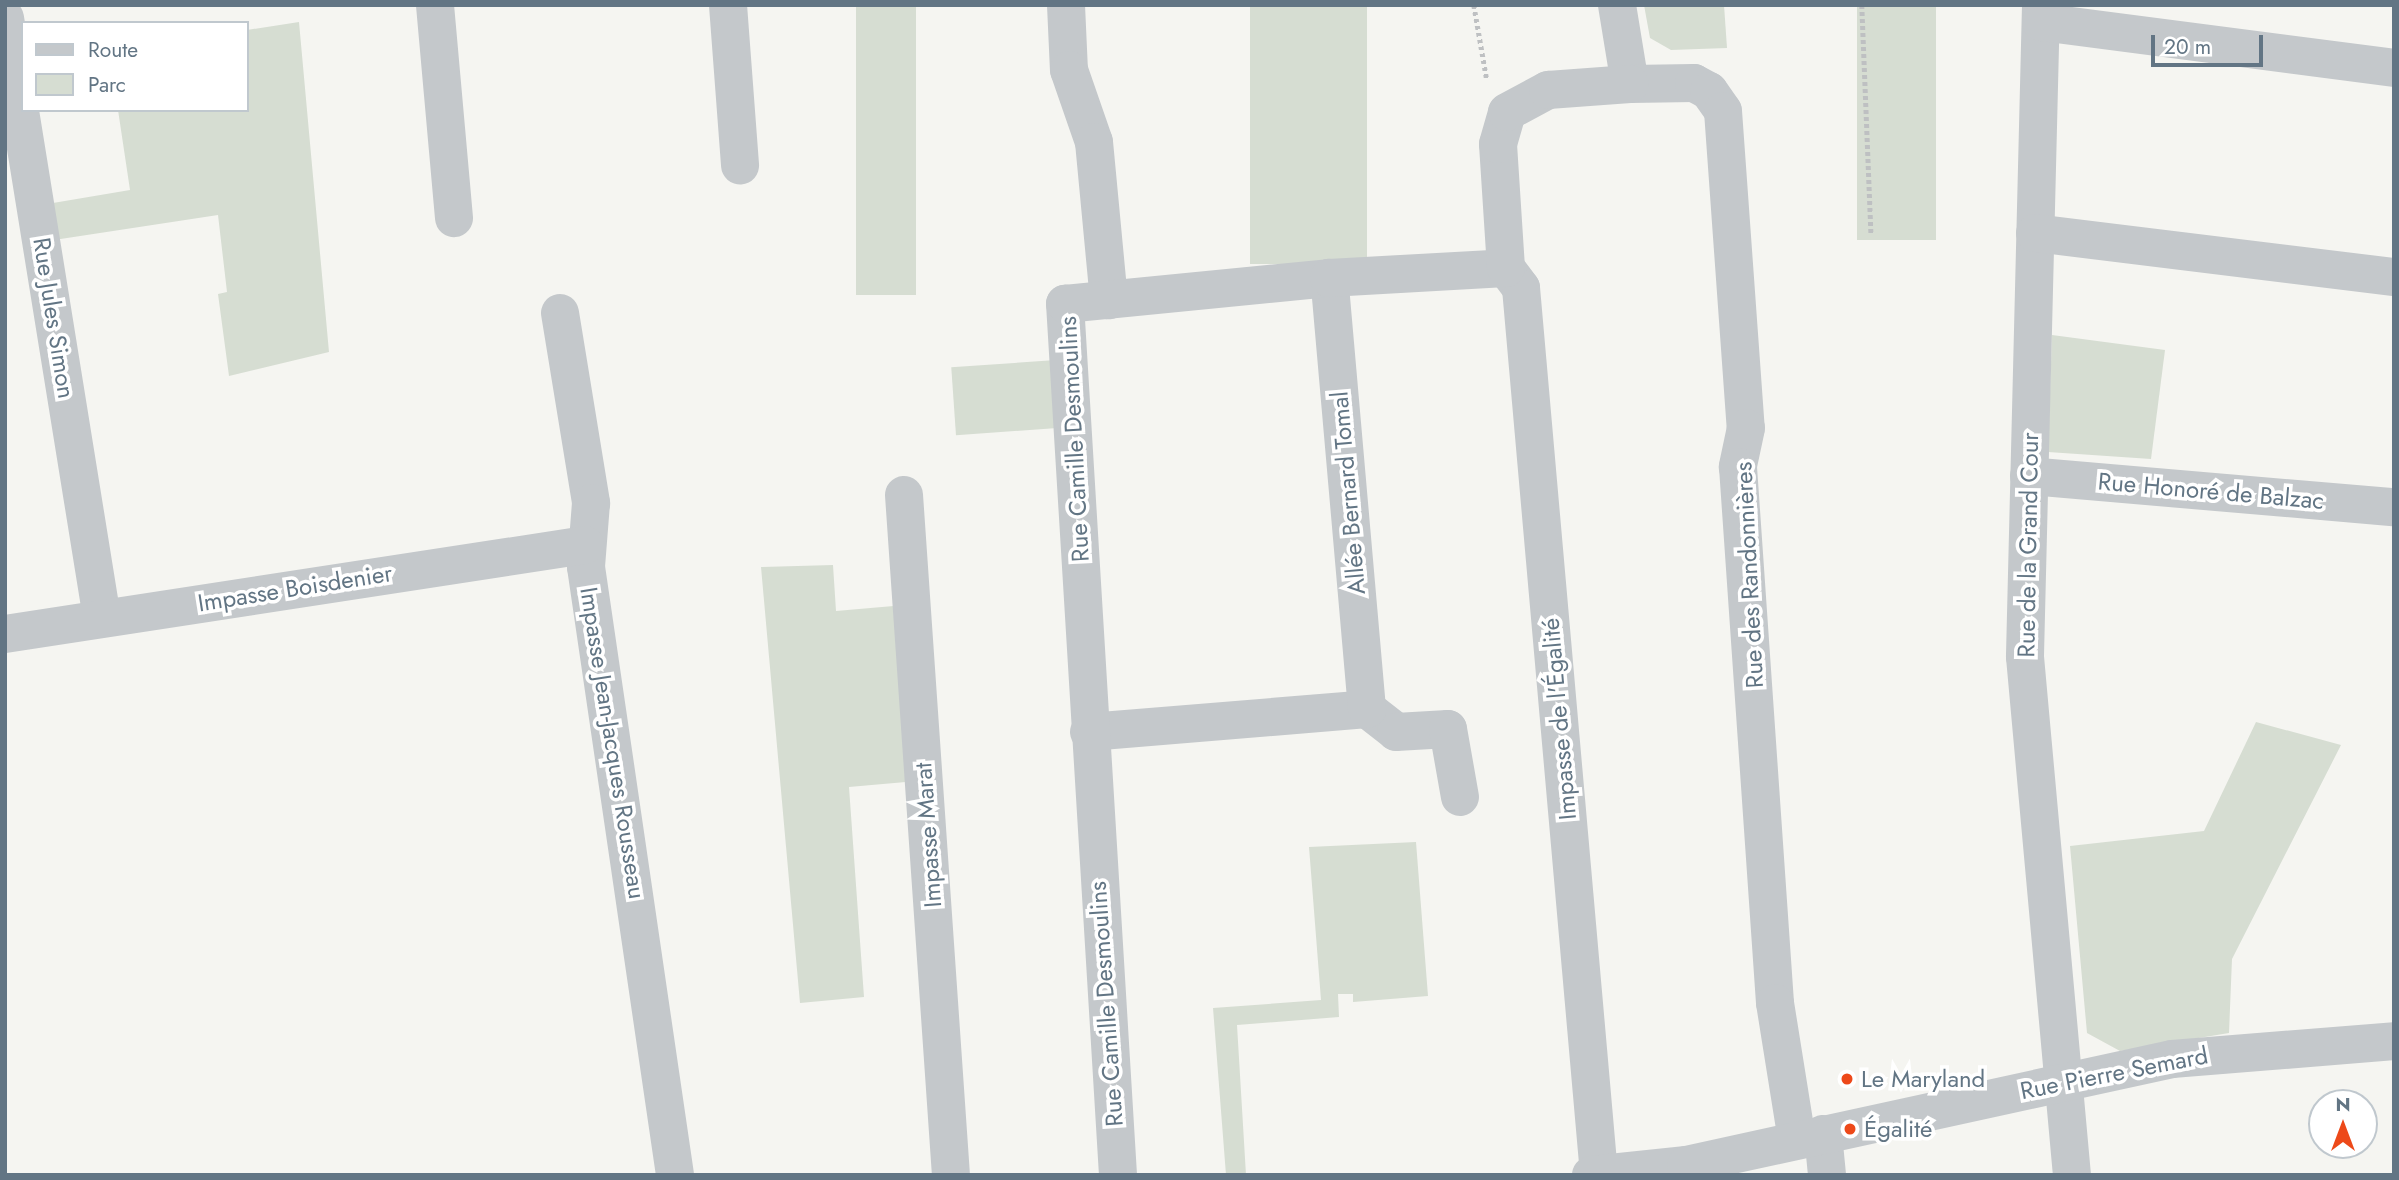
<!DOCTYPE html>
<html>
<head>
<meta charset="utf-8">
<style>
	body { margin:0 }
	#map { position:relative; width:2399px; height:1180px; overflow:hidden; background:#f5f5f1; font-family:Jost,sans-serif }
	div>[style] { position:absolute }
	.green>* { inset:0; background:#d6ddd2; transform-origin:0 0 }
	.path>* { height:4.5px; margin-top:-2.25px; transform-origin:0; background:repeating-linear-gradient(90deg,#bec0c2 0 3.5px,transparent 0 7px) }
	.minor>* { height:38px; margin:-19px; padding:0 19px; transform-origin:19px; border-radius:19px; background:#c4c8cb }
	.dots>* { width:19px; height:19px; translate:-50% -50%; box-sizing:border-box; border:4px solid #fff; border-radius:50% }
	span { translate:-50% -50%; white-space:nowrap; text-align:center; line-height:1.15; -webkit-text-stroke:7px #fff; paint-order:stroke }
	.street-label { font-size:24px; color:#627584 }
	.poi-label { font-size:24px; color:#627584 }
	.left { translate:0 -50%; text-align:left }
	.frame { position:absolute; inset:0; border:7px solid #627584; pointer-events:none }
	.legend { position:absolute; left:21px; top:21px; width:228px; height:91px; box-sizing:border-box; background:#fff; border:2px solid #c0c8ce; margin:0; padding:9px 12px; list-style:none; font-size:21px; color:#627584 }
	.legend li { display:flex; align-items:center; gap:14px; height:35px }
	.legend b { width:35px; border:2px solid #c0c8ce }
	.north { position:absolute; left:2308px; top:1089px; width:70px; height:70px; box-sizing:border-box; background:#fff; border:2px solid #c0c8ce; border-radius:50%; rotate:0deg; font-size:19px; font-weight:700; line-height:28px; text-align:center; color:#627584 }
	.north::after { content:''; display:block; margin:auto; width:24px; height:32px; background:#ed4919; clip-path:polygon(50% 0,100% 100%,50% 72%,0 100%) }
	.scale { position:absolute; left:2151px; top:35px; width:112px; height:32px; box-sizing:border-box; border:4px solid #627584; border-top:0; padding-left:9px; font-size:21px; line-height:24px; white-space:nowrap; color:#627584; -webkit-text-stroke:5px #fff; paint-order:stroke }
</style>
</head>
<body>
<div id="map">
	<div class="green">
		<div style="left:856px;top:5px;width:60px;height:290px"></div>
		<div style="left:1250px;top:5px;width:117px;height:259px"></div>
		<div style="clip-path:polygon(1644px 5px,1724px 5px,1727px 48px,1671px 50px,1650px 38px)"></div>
		<div style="left:1857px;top:5px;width:79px;height:235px"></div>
		<div style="clip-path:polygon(299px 22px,329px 352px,229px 376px,218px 294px,227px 292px,218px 215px,54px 240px,47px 204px,130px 190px,118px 110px,247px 110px,247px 30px)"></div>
		<div style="clip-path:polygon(2052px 335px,2165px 350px,2151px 459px,2048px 452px)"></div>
		<div style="left:1056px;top:360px;width:68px;height:105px;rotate:86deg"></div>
		<div style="clip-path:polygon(833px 565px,836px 611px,905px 605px,917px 781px,849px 787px,864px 997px,800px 1003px,761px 567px)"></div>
		<div style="clip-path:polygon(2256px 722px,2341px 745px,2232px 959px,2229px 1033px,2120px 1051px,2087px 1033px,2070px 846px,2204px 831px)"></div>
		<div style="clip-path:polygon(1416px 842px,1428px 996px,1353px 1002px,1353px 994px,1338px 994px,1339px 1017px,1237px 1025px,1246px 1175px,1226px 1175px,1213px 1008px,1321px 1000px,1309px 847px)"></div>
	</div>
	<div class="path">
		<div style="left:1474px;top:5px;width:76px;rotate:80.2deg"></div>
		<div style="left:1862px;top:5px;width:229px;rotate:87.7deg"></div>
	</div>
	<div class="minor">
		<div style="left:435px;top:5px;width:214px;rotate:84.9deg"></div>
		<div style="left:728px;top:5px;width:161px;rotate:85.7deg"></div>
		<div style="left:1066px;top:5px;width:65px;rotate:87.4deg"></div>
		<div style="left:1069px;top:70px;width:76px;rotate:70.9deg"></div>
		<div style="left:1094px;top:142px;width:159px;rotate:84.6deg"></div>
		<div style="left:1617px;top:5px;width:80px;rotate:80.7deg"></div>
		<div style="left:1630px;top:84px;width:64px;rotate:-0.9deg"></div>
		<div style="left:1694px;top:83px;width:17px;rotate:28deg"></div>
		<div style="left:1709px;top:91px;width:24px;rotate:55deg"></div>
		<div style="left:1723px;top:111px;width:318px;rotate:85.9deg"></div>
		<div style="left:1746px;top:428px;width:40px;rotate:102deg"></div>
		<div style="left:1738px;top:467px;width:537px;rotate:86.05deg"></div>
		<div style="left:1775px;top:1003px;width:139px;rotate:80.9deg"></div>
		<div style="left:2041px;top:5px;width:652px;rotate:91.41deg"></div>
		<div style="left:2025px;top:657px;width:520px;rotate:84.82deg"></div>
		<div style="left:5px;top:18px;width:608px;rotate:80.82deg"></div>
		<div style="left:2041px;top:22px;width:356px;rotate:7.4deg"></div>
		<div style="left:2035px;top:233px;width:362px;rotate:7deg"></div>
		<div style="left:1506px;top:268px;width:25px;rotate:53deg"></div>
		<div style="left:1521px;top:288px;width:890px;rotate:84.97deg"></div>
		<div style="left:560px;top:313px;width:193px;rotate:80.7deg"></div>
		<div style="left:591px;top:503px;width:64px;rotate:94.5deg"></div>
		<div style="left:586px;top:567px;width:614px;rotate:81.67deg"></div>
		<div style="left:2029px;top:476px;width:366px;rotate:4.9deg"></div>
		<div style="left:904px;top:495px;width:682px;rotate:86.05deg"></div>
		<div style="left:5px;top:634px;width:587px;rotate:-8.72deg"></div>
		<div style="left:1367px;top:709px;width:37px;rotate:38deg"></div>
		<div style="left:1396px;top:732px;width:52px;rotate:-3.3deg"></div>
		<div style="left:1448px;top:729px;width:69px;rotate:80deg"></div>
		<div style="left:1089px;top:732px;width:279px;rotate:-4.7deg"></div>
		<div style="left:1367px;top:709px;width:433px;rotate:-95deg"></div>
		<div style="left:1823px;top:1134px;width:41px;rotate:84.4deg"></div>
		<div style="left:1118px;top:1175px;width:873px;rotate:-93.48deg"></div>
		<div style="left:1065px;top:304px;width:265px;rotate:-5.6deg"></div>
		<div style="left:1329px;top:278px;width:177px;rotate:-3.2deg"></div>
		<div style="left:1506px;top:268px;width:124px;rotate:-93.7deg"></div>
		<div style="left:1498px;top:144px;width:33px;rotate:-74deg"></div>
		<div style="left:1507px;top:112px;width:47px;rotate:-28.2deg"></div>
		<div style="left:1548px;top:90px;width:82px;rotate:-4.2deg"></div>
		<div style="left:1591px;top:1175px;width:96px;rotate:-6deg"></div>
		<div style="left:1686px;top:1165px;width:497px;rotate:-12.3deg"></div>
		<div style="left:2172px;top:1059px;width:223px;rotate:-4.6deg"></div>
	</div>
	<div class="dots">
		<div style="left:1847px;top:1079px;background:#ed4919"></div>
		<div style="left:1850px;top:1129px;background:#ed4919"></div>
	</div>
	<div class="street-label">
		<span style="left:54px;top:318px;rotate:81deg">Rue Jules Simon</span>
		<span style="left:1074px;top:439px;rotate:-93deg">Rue Camille Desmoulins</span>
		<span style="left:2211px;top:491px;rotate:5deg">Rue Honoré de Balzac</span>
		<span style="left:1348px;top:493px;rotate:-95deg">Allée Bernard Tomal</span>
		<span style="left:2028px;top:545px;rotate:-89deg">Rue de la Grand Cour</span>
		<span style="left:1749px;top:575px;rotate:-93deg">Rue des Randonnières</span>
		<span style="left:295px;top:588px;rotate:-9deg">Impasse Boisdenier</span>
		<span style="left:1559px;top:719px;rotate:-95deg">Impasse de l'Égalité</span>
		<span style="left:613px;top:743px;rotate:81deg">Impasse Jean-Jacques Rousseau</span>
		<span style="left:928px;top:835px;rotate:-94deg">Impasse Marat</span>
		<span style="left:1106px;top:1004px;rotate:-94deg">Rue Camille Desmoulins</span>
		<span style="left:2114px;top:1073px;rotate:-11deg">Rue Pierre Semard</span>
	</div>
	<div class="poi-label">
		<span class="left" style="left:1861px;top:1079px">Le Maryland</span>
		<span class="left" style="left:1864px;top:1129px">Égalité</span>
	</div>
	<div class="frame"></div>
	<ul class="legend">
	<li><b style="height:9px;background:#c4c8cb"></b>Route</li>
	<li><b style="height:19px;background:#d6ddd2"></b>Parc</li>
	</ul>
	<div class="north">N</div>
	<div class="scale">20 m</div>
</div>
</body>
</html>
